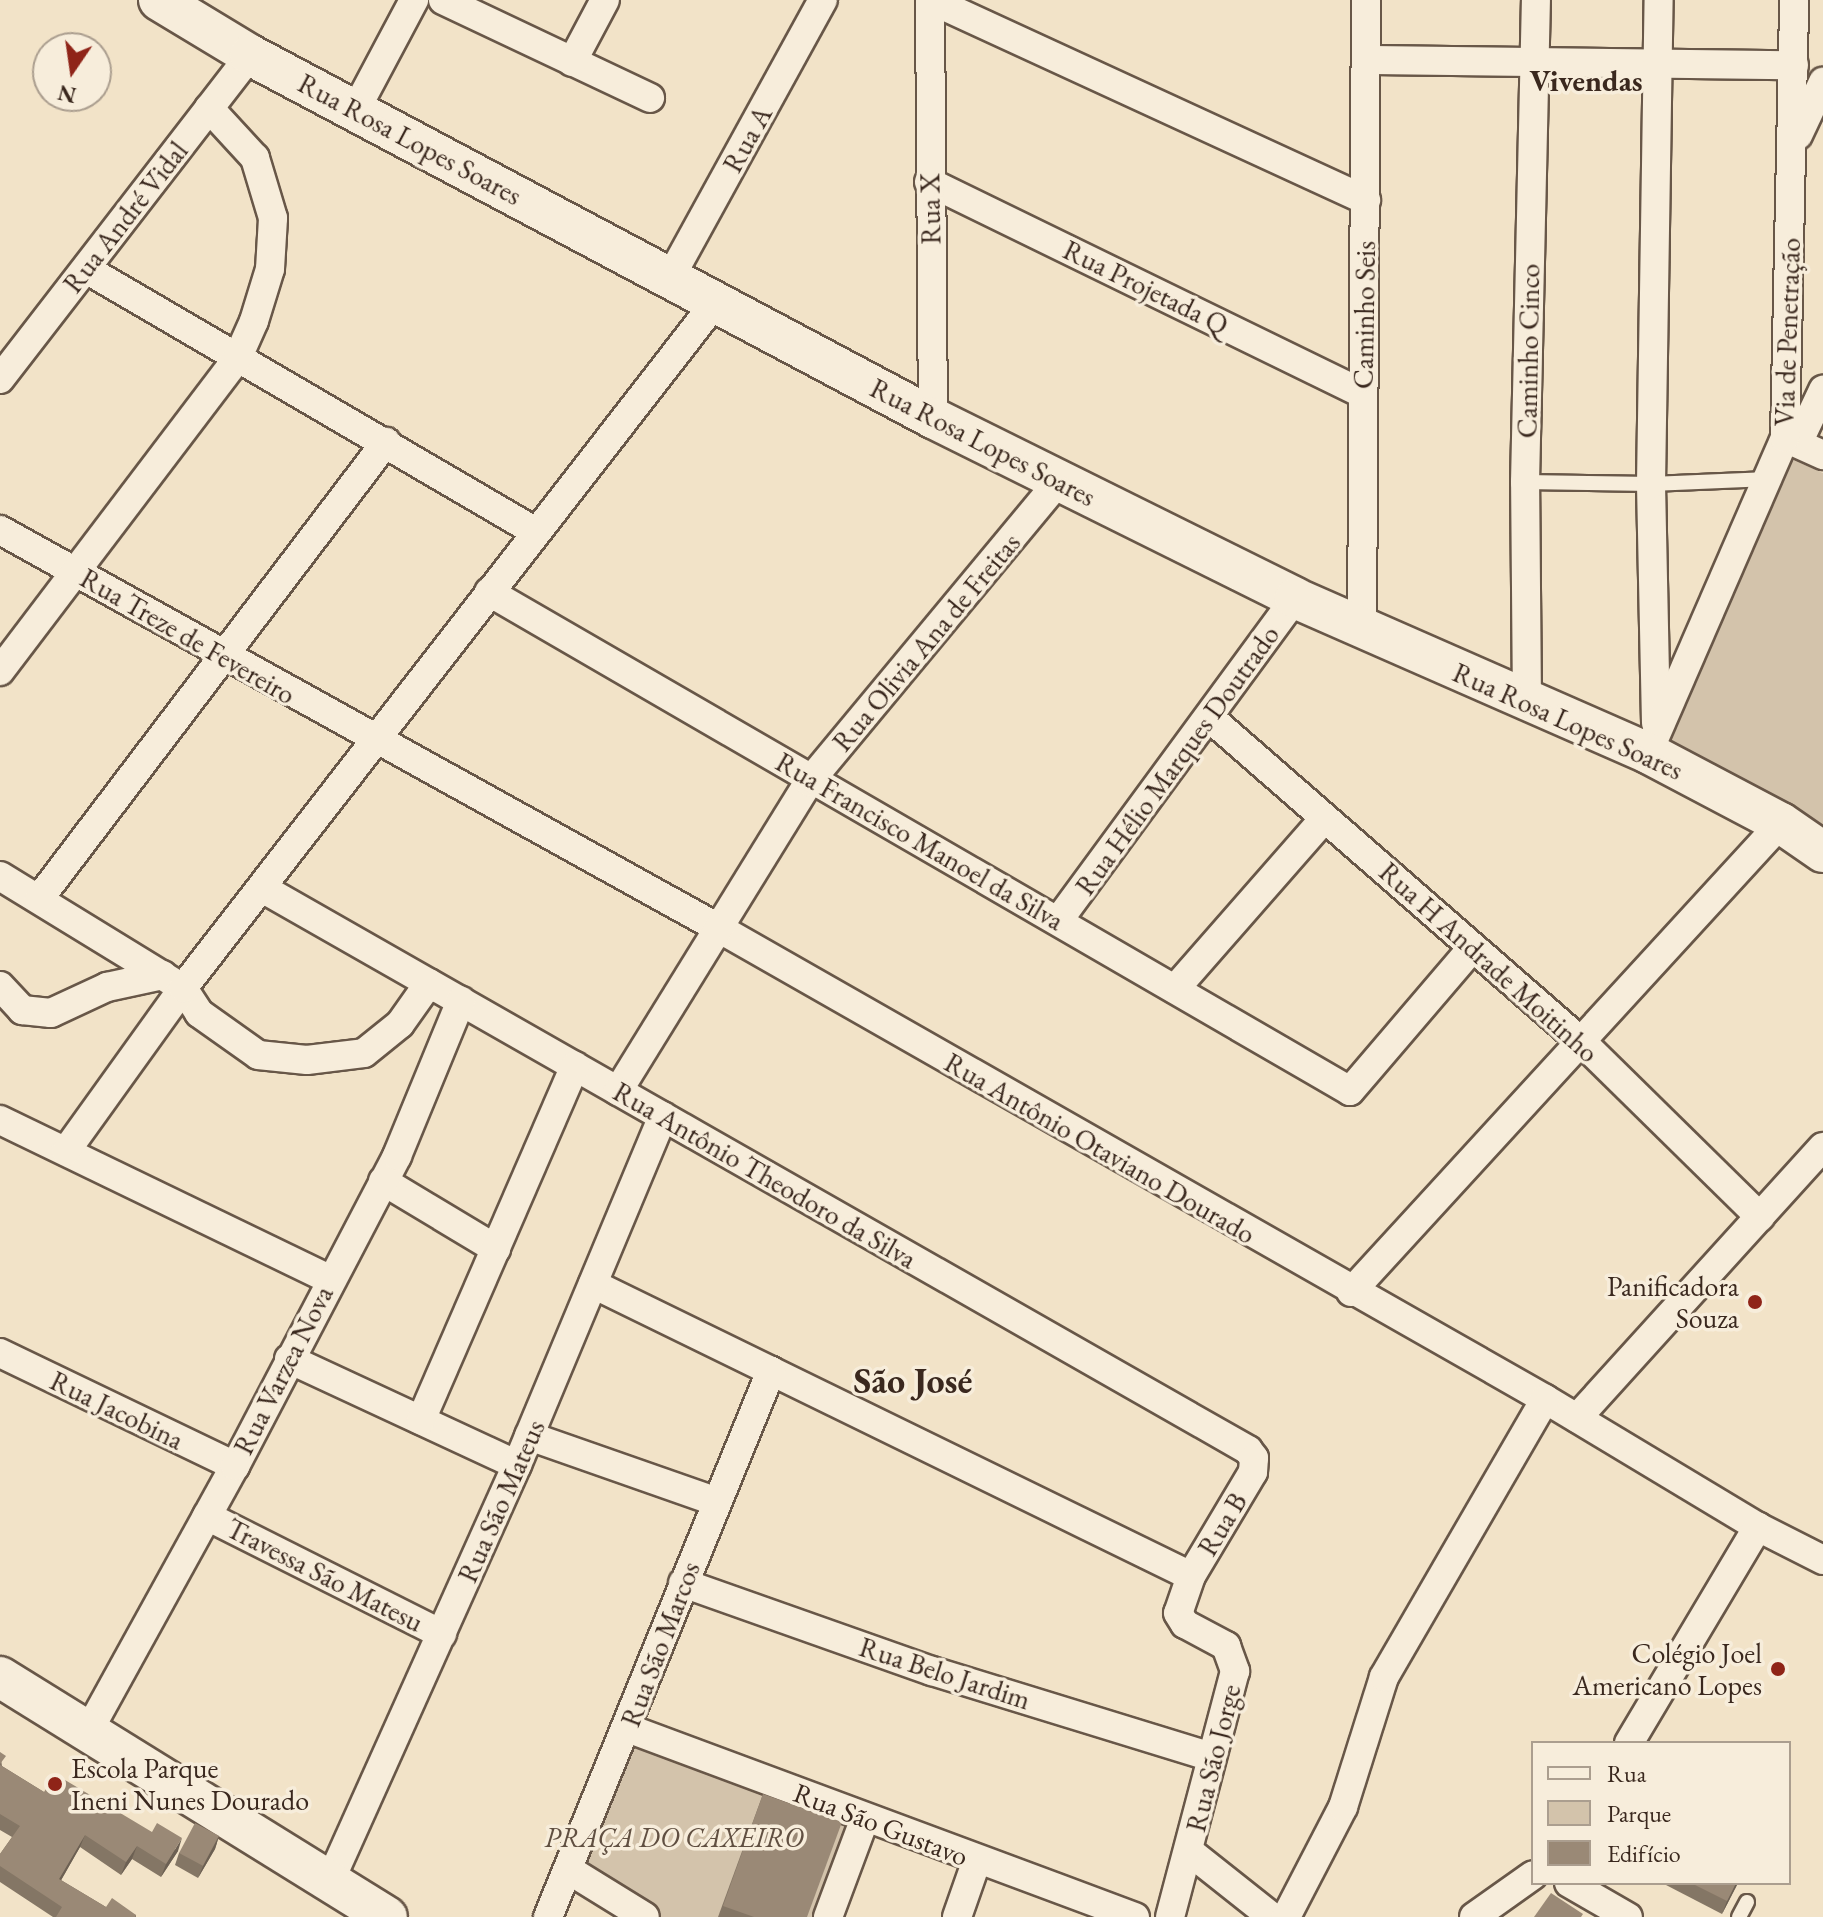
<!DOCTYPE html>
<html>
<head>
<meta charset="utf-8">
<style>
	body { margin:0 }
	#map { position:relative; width:1823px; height:1917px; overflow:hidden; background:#f2e3c8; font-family:"EB Garamond",serif }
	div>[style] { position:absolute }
	.green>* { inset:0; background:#d3c3ab }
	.roads { filter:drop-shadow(2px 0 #685748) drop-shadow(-2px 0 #685748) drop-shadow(0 2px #685748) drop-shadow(0 -2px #685748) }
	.lane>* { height:14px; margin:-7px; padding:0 7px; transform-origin:7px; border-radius:7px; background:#f7eddb }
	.street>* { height:28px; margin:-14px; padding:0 14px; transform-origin:14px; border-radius:14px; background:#f7eddb }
	.secondary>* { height:40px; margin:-20px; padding:0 20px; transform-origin:20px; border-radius:20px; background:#f7eddb }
	.wall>* { inset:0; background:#847665 }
	.shaded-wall>* { inset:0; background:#6c6053 }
	.building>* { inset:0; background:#9a8976; transform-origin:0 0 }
	.dots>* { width:22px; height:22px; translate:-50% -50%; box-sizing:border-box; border:4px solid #f7eddb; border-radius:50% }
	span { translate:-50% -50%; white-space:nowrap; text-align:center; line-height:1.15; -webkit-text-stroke:7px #f7eddb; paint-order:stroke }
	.street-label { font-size:28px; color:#3a281e }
	.poi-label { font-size:28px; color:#3a281e }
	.right { translate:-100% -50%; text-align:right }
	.left { translate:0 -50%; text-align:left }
	.park-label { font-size:28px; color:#604f41; font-style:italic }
	.neighbourhood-label { font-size:30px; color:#3a281e; font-weight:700 }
	.district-label { font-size:36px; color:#3a281e; font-weight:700 }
	.legend { position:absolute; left:1531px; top:1741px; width:260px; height:144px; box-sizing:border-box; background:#f7eddb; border:2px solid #ab9e8f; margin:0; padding:10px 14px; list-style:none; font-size:24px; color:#3a281e }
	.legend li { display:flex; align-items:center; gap:16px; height:40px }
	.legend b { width:40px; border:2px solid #ab9e8f }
	.north { position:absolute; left:32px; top:32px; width:80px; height:80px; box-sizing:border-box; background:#f7eddb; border:2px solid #ab9e8f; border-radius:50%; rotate:193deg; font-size:22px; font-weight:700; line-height:32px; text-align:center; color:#3a281e }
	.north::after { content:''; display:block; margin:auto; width:28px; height:36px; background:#8f2418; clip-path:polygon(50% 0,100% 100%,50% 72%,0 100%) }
</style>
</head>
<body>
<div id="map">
	<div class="green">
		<div style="clip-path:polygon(1793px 460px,1823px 473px,1823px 831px,1669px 741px)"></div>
		<div style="clip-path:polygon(629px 1734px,859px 1821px,823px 1917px,653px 1917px,574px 1869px)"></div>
	</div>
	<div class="roads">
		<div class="lane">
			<div style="left:1525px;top:482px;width:126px;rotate:0.9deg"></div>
			<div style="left:1651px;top:484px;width:118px;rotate:-2.4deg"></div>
			<div style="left:1739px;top:1917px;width:17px;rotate:-62deg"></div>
		</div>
		<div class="street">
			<div style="left:443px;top:0;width:229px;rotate:25.3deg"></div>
			<div style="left:930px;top:0;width:418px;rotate:89.6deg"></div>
			<div style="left:931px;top:0;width:479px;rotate:24.7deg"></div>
			<div style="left:1367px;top:60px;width:427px;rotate:0.7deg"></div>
			<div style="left:572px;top:62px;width:70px;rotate:-62deg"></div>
			<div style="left:355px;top:111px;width:126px;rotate:-62deg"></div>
			<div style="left:1798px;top:135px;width:59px;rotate:-64.7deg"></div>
			<div style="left:929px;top:182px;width:482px;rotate:26deg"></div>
			<div style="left:86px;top:269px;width:521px;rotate:30.3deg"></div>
			<div style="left:670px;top:278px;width:317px;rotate:-61.2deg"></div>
			<div style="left:0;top:379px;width:409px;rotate:-52.3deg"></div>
			<div style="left:1785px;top:438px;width:42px;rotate:24.1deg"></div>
			<div style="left:1798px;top:443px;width:59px;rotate:-64.7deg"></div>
			<div style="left:0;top:530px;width:815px;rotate:28.99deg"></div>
			<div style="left:713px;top:925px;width:958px;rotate:29.67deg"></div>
			<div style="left:1545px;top:1399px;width:249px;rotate:31deg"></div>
			<div style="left:1758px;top:1527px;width:73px;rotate:26.9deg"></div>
			<div style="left:489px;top:592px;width:995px;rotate:30.09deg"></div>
			<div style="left:1350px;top:1091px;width:189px;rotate:-49.5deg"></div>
			<div style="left:1362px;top:629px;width:629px;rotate:-89.64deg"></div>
			<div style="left:0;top:671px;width:394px;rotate:-52.8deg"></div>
			<div style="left:238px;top:357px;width:39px;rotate:-66deg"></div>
			<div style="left:254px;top:321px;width:54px;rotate:-72.9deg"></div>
			<div style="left:270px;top:269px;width:51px;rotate:-86.6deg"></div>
			<div style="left:273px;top:218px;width:63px;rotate:-106.7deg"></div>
			<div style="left:255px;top:158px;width:68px;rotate:-132.6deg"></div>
			<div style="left:1527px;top:702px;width:220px;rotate:-90.5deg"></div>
			<div style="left:1525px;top:482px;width:482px;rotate:-88.7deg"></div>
			<div style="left:1209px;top:717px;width:493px;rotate:41.1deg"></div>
			<div style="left:1581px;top:1041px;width:251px;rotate:44.5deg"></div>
			<div style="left:1656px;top:723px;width:239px;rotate:-91.2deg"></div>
			<div style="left:1651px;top:484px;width:484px;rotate:-89.1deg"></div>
			<div style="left:1648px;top:753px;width:344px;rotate:-66.5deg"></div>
			<div style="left:1785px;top:438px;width:438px;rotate:-88.8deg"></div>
			<div style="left:0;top:876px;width:215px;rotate:31.5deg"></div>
			<div style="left:183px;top:988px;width:30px;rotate:57deg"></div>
			<div style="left:199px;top:1013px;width:72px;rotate:35.4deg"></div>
			<div style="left:258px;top:1055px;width:49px;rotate:5.8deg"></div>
			<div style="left:307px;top:1060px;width:57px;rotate:-7deg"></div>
			<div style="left:364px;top:1053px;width:46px;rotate:-38.9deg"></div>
			<div style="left:400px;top:1024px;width:50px;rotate:-54.7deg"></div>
			<div style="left:262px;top:888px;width:1135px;rotate:29.68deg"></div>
			<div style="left:1248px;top:1450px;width:10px;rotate:53deg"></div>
			<div style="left:1254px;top:1458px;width:14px;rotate:94deg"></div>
			<div style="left:1253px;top:1472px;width:121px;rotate:120.8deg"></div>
			<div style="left:39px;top:899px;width:574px;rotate:-52.79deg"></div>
			<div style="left:1058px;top:921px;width:401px;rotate:-53.7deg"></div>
			<div style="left:0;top:986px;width:33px;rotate:47deg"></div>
			<div style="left:22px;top:1010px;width:29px;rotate:6deg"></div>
			<div style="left:51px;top:1013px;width:62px;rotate:-24.9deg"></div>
			<div style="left:107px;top:987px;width:57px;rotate:-12.1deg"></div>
			<div style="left:1175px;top:989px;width:226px;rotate:-48.8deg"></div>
			<div style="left:618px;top:1091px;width:363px;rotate:-58.3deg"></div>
			<div style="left:809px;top:782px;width:391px;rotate:-50.3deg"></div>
			<div style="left:0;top:1120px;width:365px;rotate:25.8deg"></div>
			<div style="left:66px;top:1151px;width:201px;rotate:-54.3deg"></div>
			<div style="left:183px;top:988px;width:867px;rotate:-52.17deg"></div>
			<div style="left:383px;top:1181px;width:132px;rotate:31deg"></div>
			<div style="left:593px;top:1284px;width:665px;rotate:26.03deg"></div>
			<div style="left:1191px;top:1576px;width:39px;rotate:109deg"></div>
			<div style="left:1178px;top:1613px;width:13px;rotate:58deg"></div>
			<div style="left:1185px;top:1624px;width:47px;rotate:28.2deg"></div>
			<div style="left:1226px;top:1646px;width:27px;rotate:70deg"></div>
			<div style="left:1235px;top:1671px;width:254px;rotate:104.8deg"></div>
			<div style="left:1351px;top:1292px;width:636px;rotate:-47.48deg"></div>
			<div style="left:0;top:1353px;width:261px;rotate:25.7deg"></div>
			<div style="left:289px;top:1359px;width:251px;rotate:24.9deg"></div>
			<div style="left:1577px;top:1418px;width:366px;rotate:-47.8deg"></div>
			<div style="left:421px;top:1420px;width:386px;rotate:-66.5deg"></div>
			<div style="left:529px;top:1436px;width:197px;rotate:19.3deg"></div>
			<div style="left:207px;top:1516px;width:263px;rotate:26.7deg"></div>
			<div style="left:683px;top:1583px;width:264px;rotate:19.5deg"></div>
			<div style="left:932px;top:1671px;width:290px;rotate:17.1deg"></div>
			<div style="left:627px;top:1728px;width:542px;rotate:20.41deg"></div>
			<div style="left:89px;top:1730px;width:302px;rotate:-61.1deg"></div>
			<div style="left:235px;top:1466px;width:350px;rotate:-62.4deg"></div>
			<div style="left:397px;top:1156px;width:168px;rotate:-67.6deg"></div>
			<div style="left:1629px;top:1743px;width:252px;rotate:-59.2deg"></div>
			<div style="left:1190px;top:1852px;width:105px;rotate:38.4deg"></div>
			<div style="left:569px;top:1870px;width:89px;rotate:31.7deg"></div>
			<div style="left:330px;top:1881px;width:456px;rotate:-65.8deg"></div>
			<div style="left:517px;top:1465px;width:378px;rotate:-67.3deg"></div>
			<div style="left:1569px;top:1883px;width:68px;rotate:30deg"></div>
			<div style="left:548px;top:1917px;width:590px;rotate:-67.78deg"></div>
			<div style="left:828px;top:1917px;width:106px;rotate:-69.5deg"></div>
			<div style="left:957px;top:1917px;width:60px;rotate:-70.7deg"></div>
			<div style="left:1286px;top:1917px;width:124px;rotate:-62.6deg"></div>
			<div style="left:1343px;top:1807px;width:136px;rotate:-72.5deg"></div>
			<div style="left:1384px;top:1677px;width:321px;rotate:-59.9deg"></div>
			<div style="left:1474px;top:1917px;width:72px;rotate:-35.4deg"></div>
		</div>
		<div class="secondary">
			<div style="left:159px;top:0;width:106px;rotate:31.1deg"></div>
			<div style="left:250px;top:55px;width:773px;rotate:27.99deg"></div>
			<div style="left:933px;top:418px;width:404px;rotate:26.4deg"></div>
			<div style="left:1295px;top:598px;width:386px;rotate:23.7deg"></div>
			<div style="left:1648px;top:753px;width:150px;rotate:27.8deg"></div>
			<div style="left:1781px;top:823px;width:51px;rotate:34.6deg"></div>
			<div style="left:0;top:1677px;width:455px;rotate:31.8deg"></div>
		</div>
	</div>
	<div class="wall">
		<div style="clip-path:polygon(0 1752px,2px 1766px,44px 1792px,178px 1851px,161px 1877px,132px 1859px,121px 1875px,80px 1847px,61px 1880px,106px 1907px,136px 1915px,136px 1917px,53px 1917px,0 1882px,0 1854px,12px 1837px,0 1830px)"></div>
		<div style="clip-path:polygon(763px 1794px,807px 1917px,718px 1917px)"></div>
		<div style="clip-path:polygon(219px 1836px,215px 1849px,198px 1878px,175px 1865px,179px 1853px)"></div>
		<div style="clip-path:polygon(1666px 1883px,1738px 1883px,1722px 1914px,1666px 1885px)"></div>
	</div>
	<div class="shaded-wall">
		<div style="clip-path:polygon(85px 1835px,80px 1847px,55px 1891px,59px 1879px)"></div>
		<div style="clip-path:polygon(219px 1836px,215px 1849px,198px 1878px,203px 1866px)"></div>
		<div style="clip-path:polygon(182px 1838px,178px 1851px,161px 1877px,166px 1864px)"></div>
		<div style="clip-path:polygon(137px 1846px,132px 1859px,121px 1875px,126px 1862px)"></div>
		<div style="clip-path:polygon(1736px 1883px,1738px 1883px,1722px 1914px,1727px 1901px)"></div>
	</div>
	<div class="building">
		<div style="clip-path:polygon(0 1752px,6px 1756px,0 1764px)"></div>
		<div style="clip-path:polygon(0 1765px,44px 1792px,55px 1774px,152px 1832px,157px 1823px,182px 1838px,166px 1864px,137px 1846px,126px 1862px,85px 1835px,59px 1879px,106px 1907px,112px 1898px,136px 1915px,135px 1917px,56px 1917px,62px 1907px,0 1866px,0 1854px,20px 1826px,0 1814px)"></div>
		<div style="clip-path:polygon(763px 1794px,842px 1822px,807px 1917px,754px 1917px,723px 1906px)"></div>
		<div style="left:195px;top:1823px;width:27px;height:34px;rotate:28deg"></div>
		<div style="clip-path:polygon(1691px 1883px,1736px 1883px,1727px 1901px)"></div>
		<div style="clip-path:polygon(1551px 1893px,1583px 1914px,1581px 1917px,1534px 1917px)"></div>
	</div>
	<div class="dots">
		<div style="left:1755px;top:1302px;background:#8f2418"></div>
		<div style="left:1778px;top:1669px;background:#8f2418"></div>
		<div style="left:55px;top:1784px;background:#8f2418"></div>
	</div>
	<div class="street-label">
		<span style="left:410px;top:139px;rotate:28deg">Rua Rosa Lopes Soares</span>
		<span style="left:747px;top:139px;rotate:-61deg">Rua A</span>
		<span style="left:930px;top:209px;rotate:-91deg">Rua X</span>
		<span style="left:125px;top:217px;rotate:-52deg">Rua André Vidal</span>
		<span style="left:1146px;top:287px;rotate:26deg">Rua Projetada Q</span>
		<span style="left:1364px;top:315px;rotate:-89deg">Caminho Seis</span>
		<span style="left:1787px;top:332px;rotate:-88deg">Via de Penetração</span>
		<span style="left:1528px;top:351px;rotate:-89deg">Caminho Cinco</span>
		<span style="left:983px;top:442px;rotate:27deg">Rua Rosa Lopes Soares</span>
		<span style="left:188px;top:636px;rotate:30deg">Rua Treze de Fevereiro</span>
		<span style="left:926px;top:642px;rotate:-50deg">Rua Olivia Ana de Freitas</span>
		<span style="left:1568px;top:721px;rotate:24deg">Rua Rosa Lopes Soares</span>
		<span style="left:1177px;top:760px;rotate:-54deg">Rua Hélio Marques Doutrado</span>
		<span style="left:920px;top:841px;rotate:30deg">Rua Francisco Manoel da Silva</span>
		<span style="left:1489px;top:962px;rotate:42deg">Rua H Andrade Moitinho</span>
		<span style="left:1100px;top:1148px;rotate:30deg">Rua Antônio Otaviano Dourado</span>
		<span style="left:765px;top:1175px;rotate:30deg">Rua Antônio Theodoro da Silva</span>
		<span style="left:283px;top:1370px;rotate:-63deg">Rua Varzea Nova</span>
		<span style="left:117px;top:1410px;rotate:26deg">Rua Jacobina</span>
		<span style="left:501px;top:1501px;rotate:-66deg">Rua São Mateus</span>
		<span style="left:1222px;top:1524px;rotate:-59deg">Rua B</span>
		<span style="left:325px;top:1575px;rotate:27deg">Travessa São Matesu</span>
		<span style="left:660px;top:1644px;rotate:-69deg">Rua São Marcos</span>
		<span style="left:945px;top:1673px;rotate:18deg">Rua Belo Jardim</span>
		<span style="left:1213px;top:1758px;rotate:-76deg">Rua São Jorge</span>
		<span style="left:881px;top:1824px;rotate:21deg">Rua São Gustavo</span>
	</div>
	<div class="poi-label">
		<span class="right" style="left:1739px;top:1302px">Panificadora<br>Souza</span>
		<span class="right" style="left:1762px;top:1669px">Colégio Joel<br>Americano Lopes</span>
		<span class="left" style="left:71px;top:1784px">Escola Parque<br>Ineni Nunes Dourado</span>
	</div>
	<div class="park-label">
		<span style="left:674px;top:1837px">PRAÇA DO CAXEIRO</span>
	</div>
	<div class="neighbourhood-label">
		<span style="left:1586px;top:81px">Vivendas</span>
	</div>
	<div class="district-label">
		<span style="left:913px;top:1381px">São José</span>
	</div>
	<ul class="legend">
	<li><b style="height:10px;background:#f7eddb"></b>Rua</li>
	<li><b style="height:22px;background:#d3c3ab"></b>Parque</li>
	<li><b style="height:22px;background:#9a8976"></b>Edifício</li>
	</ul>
	<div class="north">N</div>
</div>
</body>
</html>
